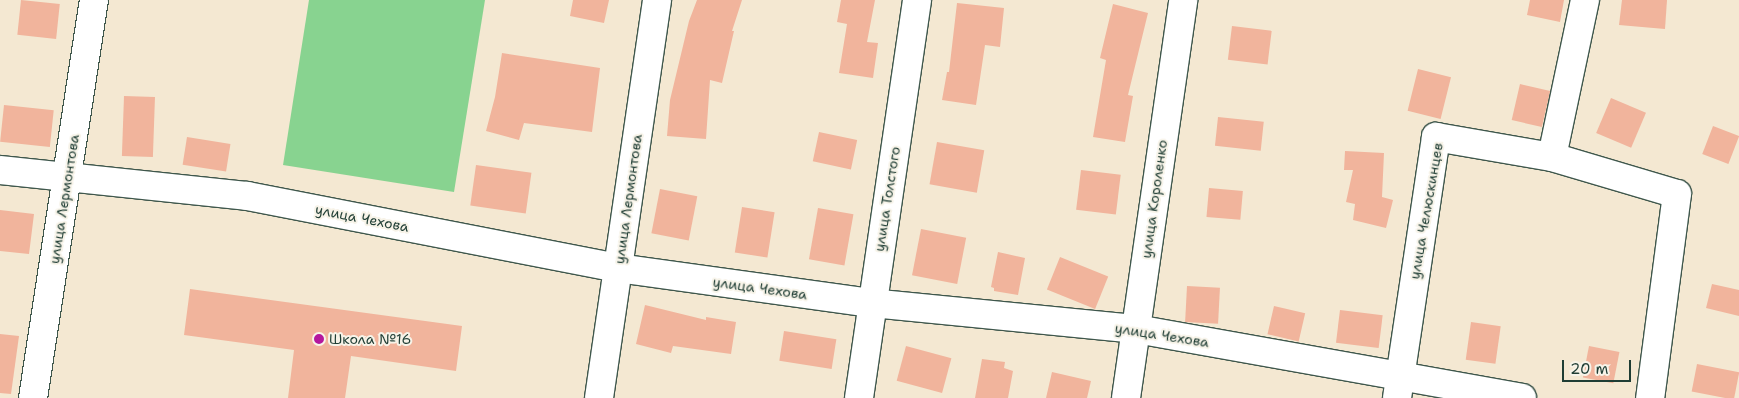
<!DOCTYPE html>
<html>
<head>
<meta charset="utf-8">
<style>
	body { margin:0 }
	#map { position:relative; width:1739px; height:398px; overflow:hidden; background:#f4e8d2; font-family:"Shantell Sans",sans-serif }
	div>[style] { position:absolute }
	.green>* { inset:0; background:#88d390 }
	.building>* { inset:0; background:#f1b49c; transform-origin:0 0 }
	.roads { filter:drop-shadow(1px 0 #3f574c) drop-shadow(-1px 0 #3f574c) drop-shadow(0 1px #3f574c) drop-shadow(0 -1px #3f574c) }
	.minor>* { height:28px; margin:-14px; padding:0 14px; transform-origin:14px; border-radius:14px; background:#fff }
	.dots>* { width:14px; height:14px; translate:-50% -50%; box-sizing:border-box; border:2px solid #f7f3e8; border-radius:50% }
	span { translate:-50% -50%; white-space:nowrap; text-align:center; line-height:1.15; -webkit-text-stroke:4px #f7f3e8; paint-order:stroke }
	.street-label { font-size:14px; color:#1f3d34 }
	.poi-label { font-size:14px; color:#1f3d34 }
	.left { translate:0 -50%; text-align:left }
	.scale { position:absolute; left:1562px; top:360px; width:69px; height:22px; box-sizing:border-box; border:2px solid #1f3d34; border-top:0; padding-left:6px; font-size:15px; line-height:18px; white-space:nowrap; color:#1f3d34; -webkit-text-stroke:4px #f7f3e8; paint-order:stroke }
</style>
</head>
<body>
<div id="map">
	<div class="green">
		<div style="clip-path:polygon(309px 0,485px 0,454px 192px,283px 165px)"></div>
	</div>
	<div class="building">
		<div style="left:21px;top:0;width:39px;height:35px;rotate:6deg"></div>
		<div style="clip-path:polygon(573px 0,609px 0,604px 23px,570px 16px)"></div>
		<div style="clip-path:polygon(697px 0,742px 0,732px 31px,734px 31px,722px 83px,710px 80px,706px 139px,667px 136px,670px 100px,689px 21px)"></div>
		<div style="clip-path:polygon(841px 0,875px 0,867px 42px,878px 43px,873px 78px,839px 73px,847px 24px,837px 22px)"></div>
		<div style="clip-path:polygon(1530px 0,1564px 0,1560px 22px,1527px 15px)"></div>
		<div style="clip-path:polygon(1622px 0,1667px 0,1665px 29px,1619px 25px)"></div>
		<div style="clip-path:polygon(957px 3px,1004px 8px,1000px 47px,985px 45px,976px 105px,942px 100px,947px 72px,949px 72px)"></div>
		<div style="clip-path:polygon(1113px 4px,1148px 13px,1128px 95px,1133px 96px,1125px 142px,1093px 137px,1106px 60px,1100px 58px)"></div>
		<div style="left:1232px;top:26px;width:40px;height:34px;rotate:7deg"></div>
		<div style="clip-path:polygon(502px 53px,600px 68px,592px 132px,524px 123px,519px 140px,486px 131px,495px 97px)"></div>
		<div style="left:1418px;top:69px;width:34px;height:43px;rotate:14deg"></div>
		<div style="left:1520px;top:84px;width:31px;height:37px;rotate:13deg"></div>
		<div style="left:124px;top:96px;width:31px;height:60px;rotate:2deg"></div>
		<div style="left:1611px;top:98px;width:38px;height:38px;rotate:23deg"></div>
		<div style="left:4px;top:105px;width:50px;height:37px;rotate:6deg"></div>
		<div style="left:1218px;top:117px;width:46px;height:29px;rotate:6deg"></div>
		<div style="left:1713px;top:126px;width:28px;height:30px;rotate:21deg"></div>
		<div style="left:819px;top:132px;width:39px;height:30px;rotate:12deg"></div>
		<div style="left:187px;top:137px;width:44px;height:28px;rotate:9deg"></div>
		<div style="left:937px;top:142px;width:48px;height:43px;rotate:10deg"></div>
		<div style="clip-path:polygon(1345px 151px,1384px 153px,1382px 197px,1393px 200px,1386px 228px,1353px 220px,1355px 204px,1346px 202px,1353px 170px,1344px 170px)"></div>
		<div style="left:476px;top:165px;width:56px;height:41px;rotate:8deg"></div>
		<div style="left:1081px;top:170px;width:40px;height:40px;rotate:7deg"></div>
		<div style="left:1209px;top:188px;width:34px;height:29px;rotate:5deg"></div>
		<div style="left:660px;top:189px;width:38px;height:45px;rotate:11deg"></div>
		<div style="left:742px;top:207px;width:33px;height:46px;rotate:9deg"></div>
		<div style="left:818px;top:208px;width:36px;height:52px;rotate:10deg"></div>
		<div style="clip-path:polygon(0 210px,34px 214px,29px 254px,0 251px)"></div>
		<div style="left:921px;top:229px;width:46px;height:47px;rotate:11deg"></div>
		<div style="clip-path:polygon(998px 252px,1025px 258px,1018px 295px,994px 291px,994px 288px,991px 287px)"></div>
		<div style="left:1060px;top:257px;width:52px;height:35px;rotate:22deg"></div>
		<div style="clip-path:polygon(1712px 284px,1739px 290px,1739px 316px,1706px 308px)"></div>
		<div style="left:1187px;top:286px;width:33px;height:36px;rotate:3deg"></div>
		<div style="clip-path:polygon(190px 289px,462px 326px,456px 371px,351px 356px,345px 398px,288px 398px,294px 350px,184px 335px)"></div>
		<div style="clip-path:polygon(645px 305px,706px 320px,706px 317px,736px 322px,731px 354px,673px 346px,671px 353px,636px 344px)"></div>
		<div style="left:1274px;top:306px;width:32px;height:29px;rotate:13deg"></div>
		<div style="left:1340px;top:310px;width:43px;height:33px;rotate:7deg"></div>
		<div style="left:1471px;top:322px;width:30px;height:38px;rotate:8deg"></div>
		<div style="left:784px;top:331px;width:53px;height:30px;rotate:9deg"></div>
		<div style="clip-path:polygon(0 334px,19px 336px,11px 394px,0 393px)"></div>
		<div style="left:906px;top:346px;width:47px;height:36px;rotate:15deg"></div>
		<div style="left:1589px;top:346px;width:31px;height:32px;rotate:11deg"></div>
		<div style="clip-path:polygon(982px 359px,1005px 362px,1004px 368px,1013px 371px,1008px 398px,975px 398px)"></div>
		<div style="left:1697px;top:364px;width:43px;height:28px;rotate:11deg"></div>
		<div style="clip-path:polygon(1052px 372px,1091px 381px,1087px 398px,1046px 398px)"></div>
	</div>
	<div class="roads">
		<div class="minor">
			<div style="left:1585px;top:0;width:160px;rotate:101.9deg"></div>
			<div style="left:1552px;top:157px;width:130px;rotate:16.5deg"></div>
			<div style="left:1677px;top:194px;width:206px;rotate:97.5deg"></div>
			<div style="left:0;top:170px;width:248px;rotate:6deg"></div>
			<div style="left:247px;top:196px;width:378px;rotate:11deg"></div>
			<div style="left:618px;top:268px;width:255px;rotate:7.9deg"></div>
			<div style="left:871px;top:303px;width:266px;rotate:5.6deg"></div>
			<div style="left:1136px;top:329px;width:392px;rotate:10.1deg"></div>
			<div style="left:33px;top:398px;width:403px;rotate:-81.3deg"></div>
			<div style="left:599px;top:398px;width:402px;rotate:-81.7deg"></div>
			<div style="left:859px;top:398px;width:402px;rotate:-81.7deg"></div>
			<div style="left:1126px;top:398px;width:402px;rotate:-81.8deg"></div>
			<div style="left:1397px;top:398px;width:264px;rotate:-81.5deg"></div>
			<div style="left:1436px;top:137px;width:118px;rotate:9.8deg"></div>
		</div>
	</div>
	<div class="dots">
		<div style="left:319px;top:339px;background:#b5179e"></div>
	</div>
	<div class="street-label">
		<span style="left:64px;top:199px;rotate:-81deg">улица Лермонтова</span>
		<span style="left:628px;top:199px;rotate:-82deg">улица Лермонтова</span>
		<span style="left:887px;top:199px;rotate:-81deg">улица Толстого</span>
		<span style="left:1154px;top:199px;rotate:-82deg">улица Короленко</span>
		<span style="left:1426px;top:211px;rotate:-80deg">улица Челюскинцев</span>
		<span style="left:362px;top:218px;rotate:11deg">улица Чехова</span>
		<span style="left:760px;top:288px;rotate:8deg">улица Чехова</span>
		<span style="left:1162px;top:335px;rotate:9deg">улица Чехова</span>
	</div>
	<div class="poi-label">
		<span class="left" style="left:329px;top:339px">Школа №16</span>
	</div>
	<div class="scale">20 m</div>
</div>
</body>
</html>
